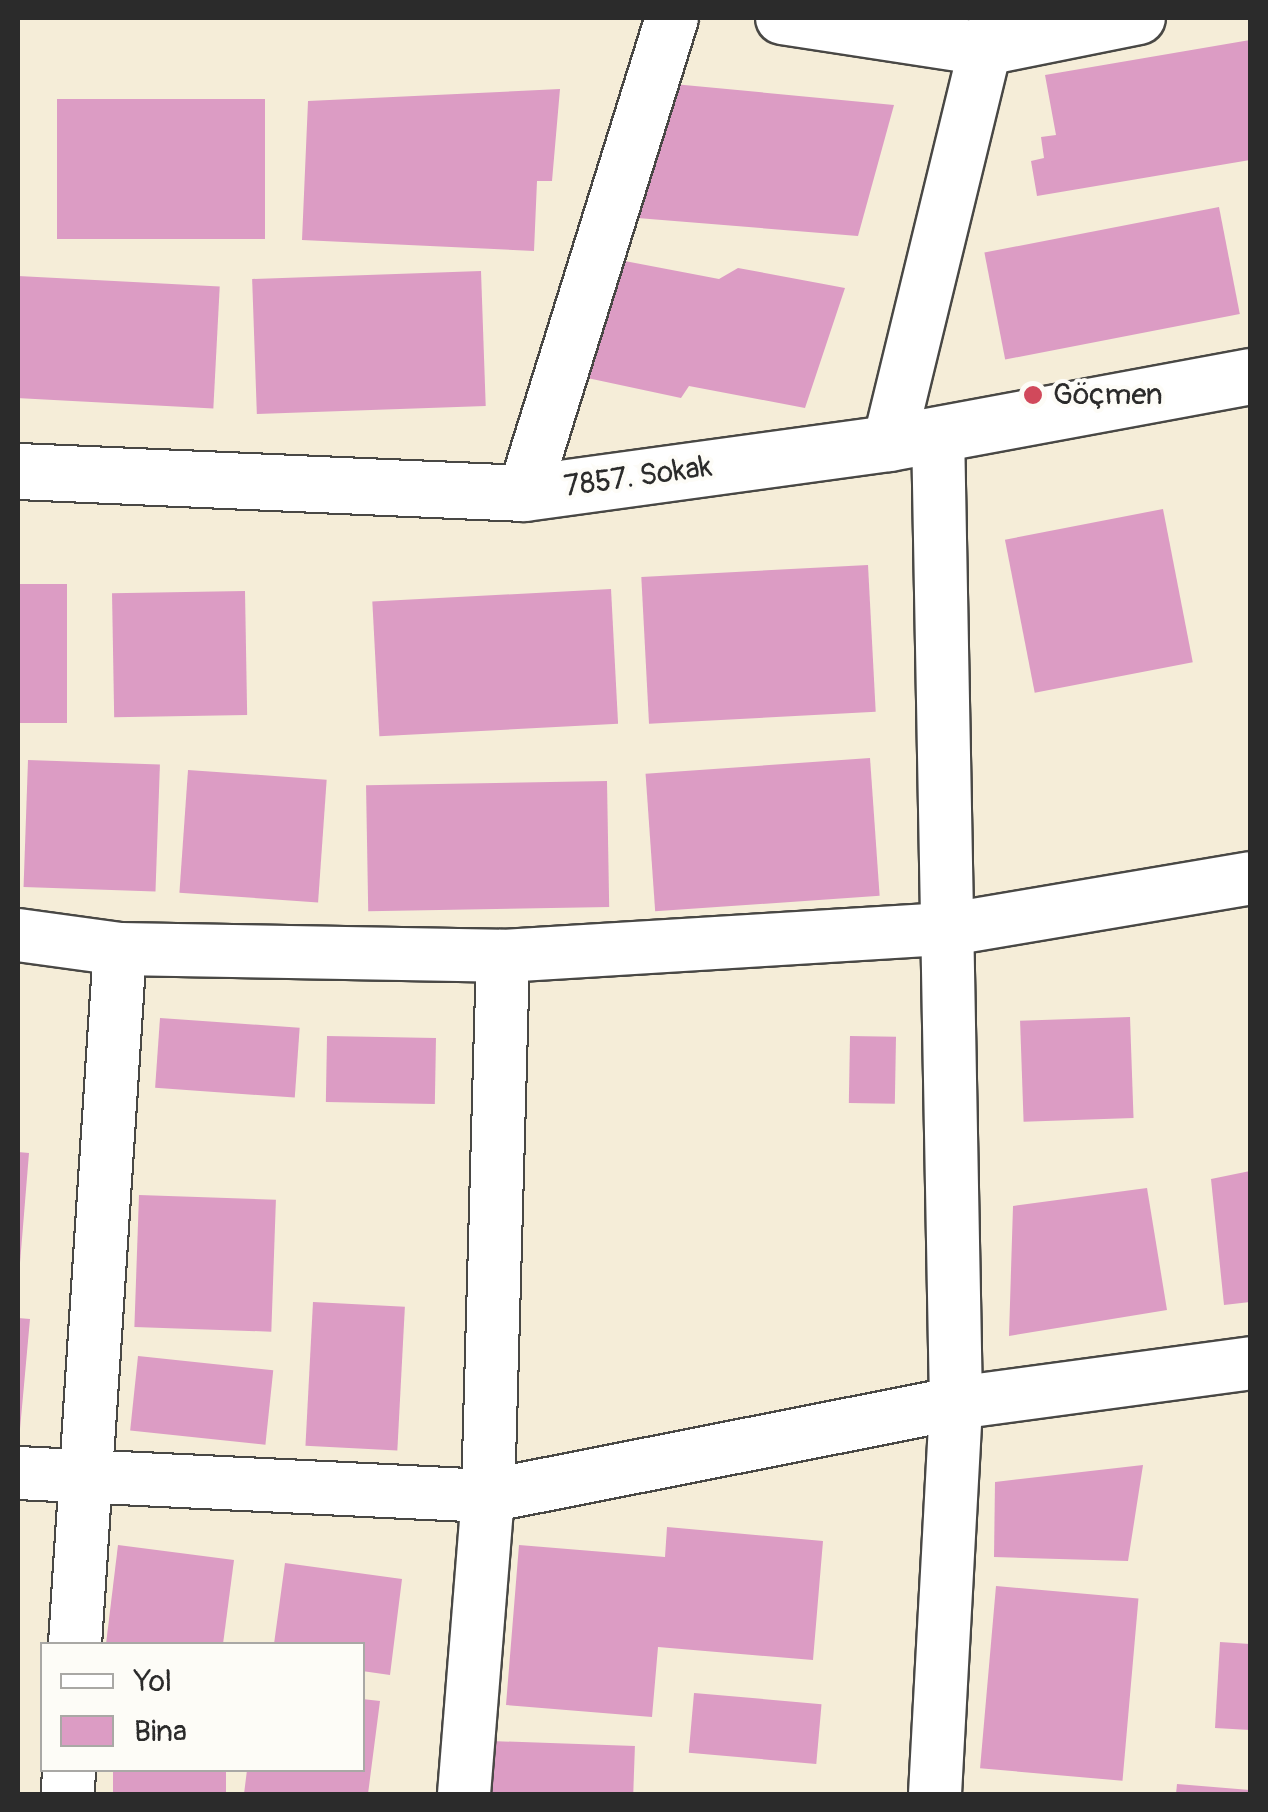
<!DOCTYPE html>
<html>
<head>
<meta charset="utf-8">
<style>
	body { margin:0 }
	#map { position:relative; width:1268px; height:1812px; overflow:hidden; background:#f5edd8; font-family:Pangolin,sans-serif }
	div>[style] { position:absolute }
	.building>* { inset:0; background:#dc9cc4; transform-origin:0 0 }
	.roads { filter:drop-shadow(2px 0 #494845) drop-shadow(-2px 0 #494845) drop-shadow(0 2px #494845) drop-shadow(0 -2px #494845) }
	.minor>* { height:52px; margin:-26px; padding:0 26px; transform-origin:26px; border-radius:26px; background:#fff }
	.tertiary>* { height:55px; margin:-27.5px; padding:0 27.5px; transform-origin:27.5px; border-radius:27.5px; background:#fff }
	.dots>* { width:28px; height:28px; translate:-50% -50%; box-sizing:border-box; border:5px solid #fdfcf7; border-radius:50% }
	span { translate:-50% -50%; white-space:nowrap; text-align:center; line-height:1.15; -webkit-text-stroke:8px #fdfcf7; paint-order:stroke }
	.poi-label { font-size:30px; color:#2b2b2b }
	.left { translate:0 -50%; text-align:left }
	.street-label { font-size:30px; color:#2b2b2b }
	.frame { position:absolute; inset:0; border:20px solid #2b2b2b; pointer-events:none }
	.legend { position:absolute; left:40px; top:1642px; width:325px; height:130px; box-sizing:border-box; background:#fdfcf7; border:2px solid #a9a8a5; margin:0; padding:12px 18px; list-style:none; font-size:30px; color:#2b2b2b }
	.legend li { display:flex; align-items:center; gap:20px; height:50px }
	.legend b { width:50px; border:2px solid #a9a8a5 }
</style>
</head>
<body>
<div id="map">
	<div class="building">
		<div style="clip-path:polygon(1250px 40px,1250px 160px,1037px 196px,1031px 161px,1044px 158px,1041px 137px,1056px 135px,1045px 75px)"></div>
		<div style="clip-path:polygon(663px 83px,894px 105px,858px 236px,625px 217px)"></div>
		<div style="clip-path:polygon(560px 89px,552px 181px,537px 181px,534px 251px,302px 240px,308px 101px)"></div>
		<div style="left:265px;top:99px;width:140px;height:208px;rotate:90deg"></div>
		<div style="left:1219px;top:207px;width:109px;height:239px;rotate:79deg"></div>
		<div style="clip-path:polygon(609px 258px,719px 279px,738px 268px,845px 288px,805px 408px,689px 386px,681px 398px,578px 376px)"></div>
		<div style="left:481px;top:271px;width:135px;height:229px;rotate:88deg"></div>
		<div style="left:18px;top:276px;width:202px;height:122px;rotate:3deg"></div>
		<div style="left:1163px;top:509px;width:156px;height:161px;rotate:79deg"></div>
		<div style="left:868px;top:565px;width:147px;height:227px;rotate:87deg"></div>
		<div style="left:67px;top:584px;width:139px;height:49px;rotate:90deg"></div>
		<div style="left:611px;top:589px;width:135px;height:239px;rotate:87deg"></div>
		<div style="left:245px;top:591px;width:124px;height:133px;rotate:89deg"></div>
		<div style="left:870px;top:758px;width:138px;height:225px;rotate:86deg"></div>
		<div style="left:28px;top:760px;width:132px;height:127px;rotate:2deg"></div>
		<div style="left:188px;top:770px;width:139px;height:123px;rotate:4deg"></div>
		<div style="left:607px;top:781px;width:126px;height:241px;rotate:89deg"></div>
		<div style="left:1130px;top:1017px;width:101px;height:110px;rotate:88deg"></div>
		<div style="left:160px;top:1018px;width:140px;height:70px;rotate:4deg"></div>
		<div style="left:327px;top:1036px;width:109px;height:66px;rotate:1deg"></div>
		<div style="left:850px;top:1036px;width:46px;height:67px;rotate:1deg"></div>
		<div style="clip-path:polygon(18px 1152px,29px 1153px,20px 1263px,18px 1263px)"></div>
		<div style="clip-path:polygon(1250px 1171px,1250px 1302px,1224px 1305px,1211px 1179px)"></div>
		<div style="clip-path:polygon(1147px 1188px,1167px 1310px,1009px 1336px,1013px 1206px)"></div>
		<div style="left:139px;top:1195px;width:137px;height:132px;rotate:2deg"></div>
		<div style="left:313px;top:1302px;width:92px;height:144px;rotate:3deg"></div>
		<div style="clip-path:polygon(18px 1318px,30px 1319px,20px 1429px,18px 1429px)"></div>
		<div style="left:138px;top:1356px;width:136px;height:75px;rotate:6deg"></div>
		<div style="clip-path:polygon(1143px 1465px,1128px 1561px,994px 1557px,995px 1482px)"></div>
		<div style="clip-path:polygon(667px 1527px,823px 1541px,813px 1660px,658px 1647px,652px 1717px,506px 1705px,519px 1545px,665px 1557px)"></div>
		<div style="clip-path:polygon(118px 1545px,234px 1560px,223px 1644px,106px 1644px)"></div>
		<div style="clip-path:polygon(285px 1563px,402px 1579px,390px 1675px,362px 1671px,362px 1644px,274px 1644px)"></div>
		<div style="left:996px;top:1586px;width:143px;height:183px;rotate:5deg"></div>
		<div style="clip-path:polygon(1220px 1642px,1250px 1644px,1250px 1730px,1215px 1728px)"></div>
		<div style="left:694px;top:1693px;width:128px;height:60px;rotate:5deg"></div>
		<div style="clip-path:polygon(362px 1699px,380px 1701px,368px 1794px,244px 1794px,247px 1770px,362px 1770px)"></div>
		<div style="left:491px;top:1741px;width:144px;height:53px;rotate:2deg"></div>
		<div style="left:113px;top:1770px;width:113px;height:24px"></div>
		<div style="clip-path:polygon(1177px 1784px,1250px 1790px,1250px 1794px,1176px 1794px)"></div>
	</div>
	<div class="roads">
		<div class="minor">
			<div style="left:782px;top:18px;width:205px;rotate:8.7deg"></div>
			<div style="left:985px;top:49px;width:157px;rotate:-11.4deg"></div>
			<div style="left:889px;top:443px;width:406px;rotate:-76.3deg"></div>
			<div style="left:985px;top:49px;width:34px;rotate:-66deg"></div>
			<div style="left:524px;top:493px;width:498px;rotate:-72.7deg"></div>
			<div style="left:18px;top:935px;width:103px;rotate:7.8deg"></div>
			<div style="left:120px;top:949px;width:383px;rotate:1deg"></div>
			<div style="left:503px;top:956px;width:448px;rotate:-3.5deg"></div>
			<div style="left:950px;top:929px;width:304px;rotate:-9.6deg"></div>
			<div style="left:18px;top:1473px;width:471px;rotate:2.8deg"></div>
			<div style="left:488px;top:1496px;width:477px;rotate:-11.2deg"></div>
			<div style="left:956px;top:1403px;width:297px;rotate:-7.7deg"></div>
			<div style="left:75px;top:1644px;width:696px;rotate:-86.3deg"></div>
			<div style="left:68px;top:1794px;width:24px;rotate:-88deg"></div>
			<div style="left:464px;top:1794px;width:299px;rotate:-85.4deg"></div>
			<div style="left:488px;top:1496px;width:540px;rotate:-88.41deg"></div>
			<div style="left:935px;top:1794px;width:392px;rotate:-86.9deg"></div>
			<div style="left:956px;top:1403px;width:969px;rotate:-91.06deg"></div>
		</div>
		<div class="tertiary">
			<div style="left:18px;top:471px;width:506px;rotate:2.49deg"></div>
			<div style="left:524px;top:493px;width:368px;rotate:-7.8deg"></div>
			<div style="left:889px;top:443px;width:367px;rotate:-10.5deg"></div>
		</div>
	</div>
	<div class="dots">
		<div style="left:1033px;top:395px;background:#d1495b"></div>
	</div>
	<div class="poi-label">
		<span class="left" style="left:1053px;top:395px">Göçmen</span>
	</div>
	<div class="street-label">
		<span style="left:638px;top:477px;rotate:-8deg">7857. Sokak</span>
	</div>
	<div class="frame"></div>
	<ul class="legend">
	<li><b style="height:12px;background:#fff"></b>Yol</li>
	<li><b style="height:28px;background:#dc9cc4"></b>Bina</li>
	</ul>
</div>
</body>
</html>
